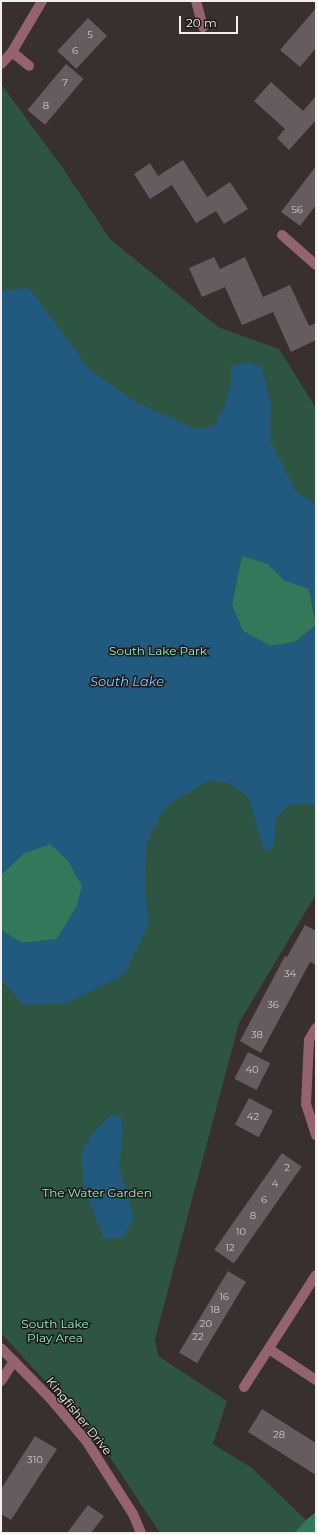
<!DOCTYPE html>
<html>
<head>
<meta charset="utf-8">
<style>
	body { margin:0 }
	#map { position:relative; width:317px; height:1534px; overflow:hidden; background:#37302e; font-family:Montserrat,sans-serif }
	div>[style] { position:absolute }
	.green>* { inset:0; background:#2d5542 }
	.forest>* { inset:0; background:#35775a }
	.water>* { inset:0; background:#225a7f }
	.building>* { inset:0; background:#645c5e; transform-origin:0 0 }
	.minor>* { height:10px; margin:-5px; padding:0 5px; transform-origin:5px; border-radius:5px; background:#94636e }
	span { translate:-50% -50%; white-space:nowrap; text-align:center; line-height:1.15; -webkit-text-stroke:3px #1c1918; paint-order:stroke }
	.number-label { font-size:10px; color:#cfcac9 }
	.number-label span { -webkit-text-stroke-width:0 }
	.park-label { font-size:12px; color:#90f1c2 }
	.street-label { font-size:12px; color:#f3efed }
	.water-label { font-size:13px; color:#8fcdfb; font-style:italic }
	.frame { position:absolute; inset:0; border:2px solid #f3efed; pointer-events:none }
	.scale { position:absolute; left:179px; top:16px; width:59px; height:18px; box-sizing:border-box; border:2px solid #f3efed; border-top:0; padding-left:5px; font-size:12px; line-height:14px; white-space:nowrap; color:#f3efed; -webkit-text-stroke:3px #1c1918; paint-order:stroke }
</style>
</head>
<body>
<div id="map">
	<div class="green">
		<div style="clip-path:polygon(1px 84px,62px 167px,110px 239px,218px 327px,279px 349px,316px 408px,316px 894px,239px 1023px,155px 1339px,158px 1356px,227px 1401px,213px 1444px,252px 1468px,306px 1520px,294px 1533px,160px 1533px,98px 1439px,1px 1333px)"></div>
	</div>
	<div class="forest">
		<div style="clip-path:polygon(242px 555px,268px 564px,284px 580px,309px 589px,316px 625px,295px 642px,270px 646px,243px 631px,232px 605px)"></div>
		<div style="clip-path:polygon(50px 843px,69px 862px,82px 886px,77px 906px,57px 939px,22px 943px,1px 930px,1px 875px,23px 854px)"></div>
		<div style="clip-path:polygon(316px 1512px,316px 1533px,294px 1533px,306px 1520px)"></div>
	</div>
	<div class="water">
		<div style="clip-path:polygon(29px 288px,89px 369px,134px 401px,195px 429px,213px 427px,224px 407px,231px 383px,231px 366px,250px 362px,262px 367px,271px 406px,270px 440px,296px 492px,316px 504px,316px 617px,309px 589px,284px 580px,268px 564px,242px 556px,232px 605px,243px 631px,270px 646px,295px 642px,316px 625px,316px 804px,289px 805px,276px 818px,274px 847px,265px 853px,249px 798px,229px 783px,209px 780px,166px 806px,147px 841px,145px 890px,149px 924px,124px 975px,68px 1003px,24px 1005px,1px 980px,1px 930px,22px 943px,57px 939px,77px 906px,82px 886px,69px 862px,50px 844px,23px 854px,1px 875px,1px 291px)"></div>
		<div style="clip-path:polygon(112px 1114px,121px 1117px,123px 1132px,119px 1168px,134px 1216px,124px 1237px,104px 1239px,84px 1187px,81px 1155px,92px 1134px)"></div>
	</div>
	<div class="building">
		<div style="clip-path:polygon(316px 8px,316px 48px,300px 67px,280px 50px)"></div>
		<div style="left:88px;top:18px;width:26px;height:45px;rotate:43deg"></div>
		<div style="left:66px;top:64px;width:23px;height:60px;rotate:40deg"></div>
		<div style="clip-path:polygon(271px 82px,303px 111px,316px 96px,316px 120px,289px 150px,277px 138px,285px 129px,254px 101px)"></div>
		<div style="clip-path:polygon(183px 160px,207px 197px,230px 182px,248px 209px,224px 224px,216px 211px,196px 223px,172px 185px,150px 199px,134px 174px,150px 163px,158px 176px)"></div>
		<div style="clip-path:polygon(316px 166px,316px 205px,300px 226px,281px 212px)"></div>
		<div style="clip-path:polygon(214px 257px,220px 269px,245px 257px,263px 297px,290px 285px,309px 326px,316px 323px,316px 340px,291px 352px,273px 312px,242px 325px,225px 287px,202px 297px,189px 268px)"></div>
		<div style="clip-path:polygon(305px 925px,316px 931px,316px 965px,310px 962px,261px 1053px,240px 1041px,285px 956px,287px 957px)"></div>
		<div style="left:248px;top:1052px;width:25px;height:30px;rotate:27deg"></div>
		<div style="left:249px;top:1098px;width:27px;height:30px;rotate:28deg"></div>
		<div style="left:282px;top:1153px;width:24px;height:118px;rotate:35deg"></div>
		<div style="left:228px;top:1271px;width:21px;height:95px;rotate:31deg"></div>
		<div style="clip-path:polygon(262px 1409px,316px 1443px,316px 1475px,248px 1432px)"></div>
		<div style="clip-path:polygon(35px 1436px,57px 1449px,11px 1520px,1px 1514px,1px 1489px)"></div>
		<div style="clip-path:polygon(88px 1505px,104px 1516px,91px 1533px,67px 1533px)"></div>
	</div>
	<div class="minor">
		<div style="left:196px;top:1px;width:27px;rotate:75deg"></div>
		<div style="left:12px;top:52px;width:22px;rotate:39deg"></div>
		<div style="left:1px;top:64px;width:16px;rotate:-47deg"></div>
		<div style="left:12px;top:52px;width:59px;rotate:-59.5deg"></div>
		<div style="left:282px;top:235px;width:45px;rotate:41.4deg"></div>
		<div style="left:316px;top:1028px;width:14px;rotate:120deg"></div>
		<div style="left:309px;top:1040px;width:64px;rotate:92.7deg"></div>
		<div style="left:306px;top:1104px;width:33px;rotate:72deg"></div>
		<div style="left:1px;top:1348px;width:70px;rotate:45.6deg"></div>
		<div style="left:50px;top:1398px;width:57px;rotate:49.9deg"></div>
		<div style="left:87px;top:1442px;width:85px;rotate:57.4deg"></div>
		<div style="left:133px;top:1514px;width:21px;rotate:67deg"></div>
		<div style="left:269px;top:1349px;width:56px;rotate:33.4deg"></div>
		<div style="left:1px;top:1381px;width:24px;rotate:-57deg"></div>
		<div style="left:244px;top:1387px;width:133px;rotate:-57.3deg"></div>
	</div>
	<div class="number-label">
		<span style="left:90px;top:35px">5</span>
		<span style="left:75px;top:51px">6</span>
		<span style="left:65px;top:83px">7</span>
		<span style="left:46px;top:106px">8</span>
		<span style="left:297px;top:210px">56</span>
		<span style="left:290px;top:974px">34</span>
		<span style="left:273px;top:1005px">36</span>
		<span style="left:257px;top:1035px">38</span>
		<span style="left:252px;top:1070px">40</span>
		<span style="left:253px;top:1117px">42</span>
		<span style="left:287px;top:1168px">2</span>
		<span style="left:275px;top:1184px">4</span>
		<span style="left:264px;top:1200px">6</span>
		<span style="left:253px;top:1216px">8</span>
		<span style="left:241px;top:1232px">10</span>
		<span style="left:230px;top:1248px">12</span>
		<span style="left:224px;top:1297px">16</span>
		<span style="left:215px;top:1310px">18</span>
		<span style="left:206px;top:1324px">20</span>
		<span style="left:198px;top:1337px">22</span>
		<span style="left:279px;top:1435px">28</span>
		<span style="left:35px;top:1460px">310</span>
	</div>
	<div class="park-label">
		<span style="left:158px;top:651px">South Lake Park</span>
		<span style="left:97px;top:1193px">The Water Garden</span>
		<span style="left:55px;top:1331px">South Lake<br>Play Area</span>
	</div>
	<div class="street-label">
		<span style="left:79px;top:1416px;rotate:51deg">Kingfisher Drive</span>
	</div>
	<div class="water-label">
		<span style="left:127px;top:681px">South Lake</span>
	</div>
	<div class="frame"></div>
	<div class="scale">20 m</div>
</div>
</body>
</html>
